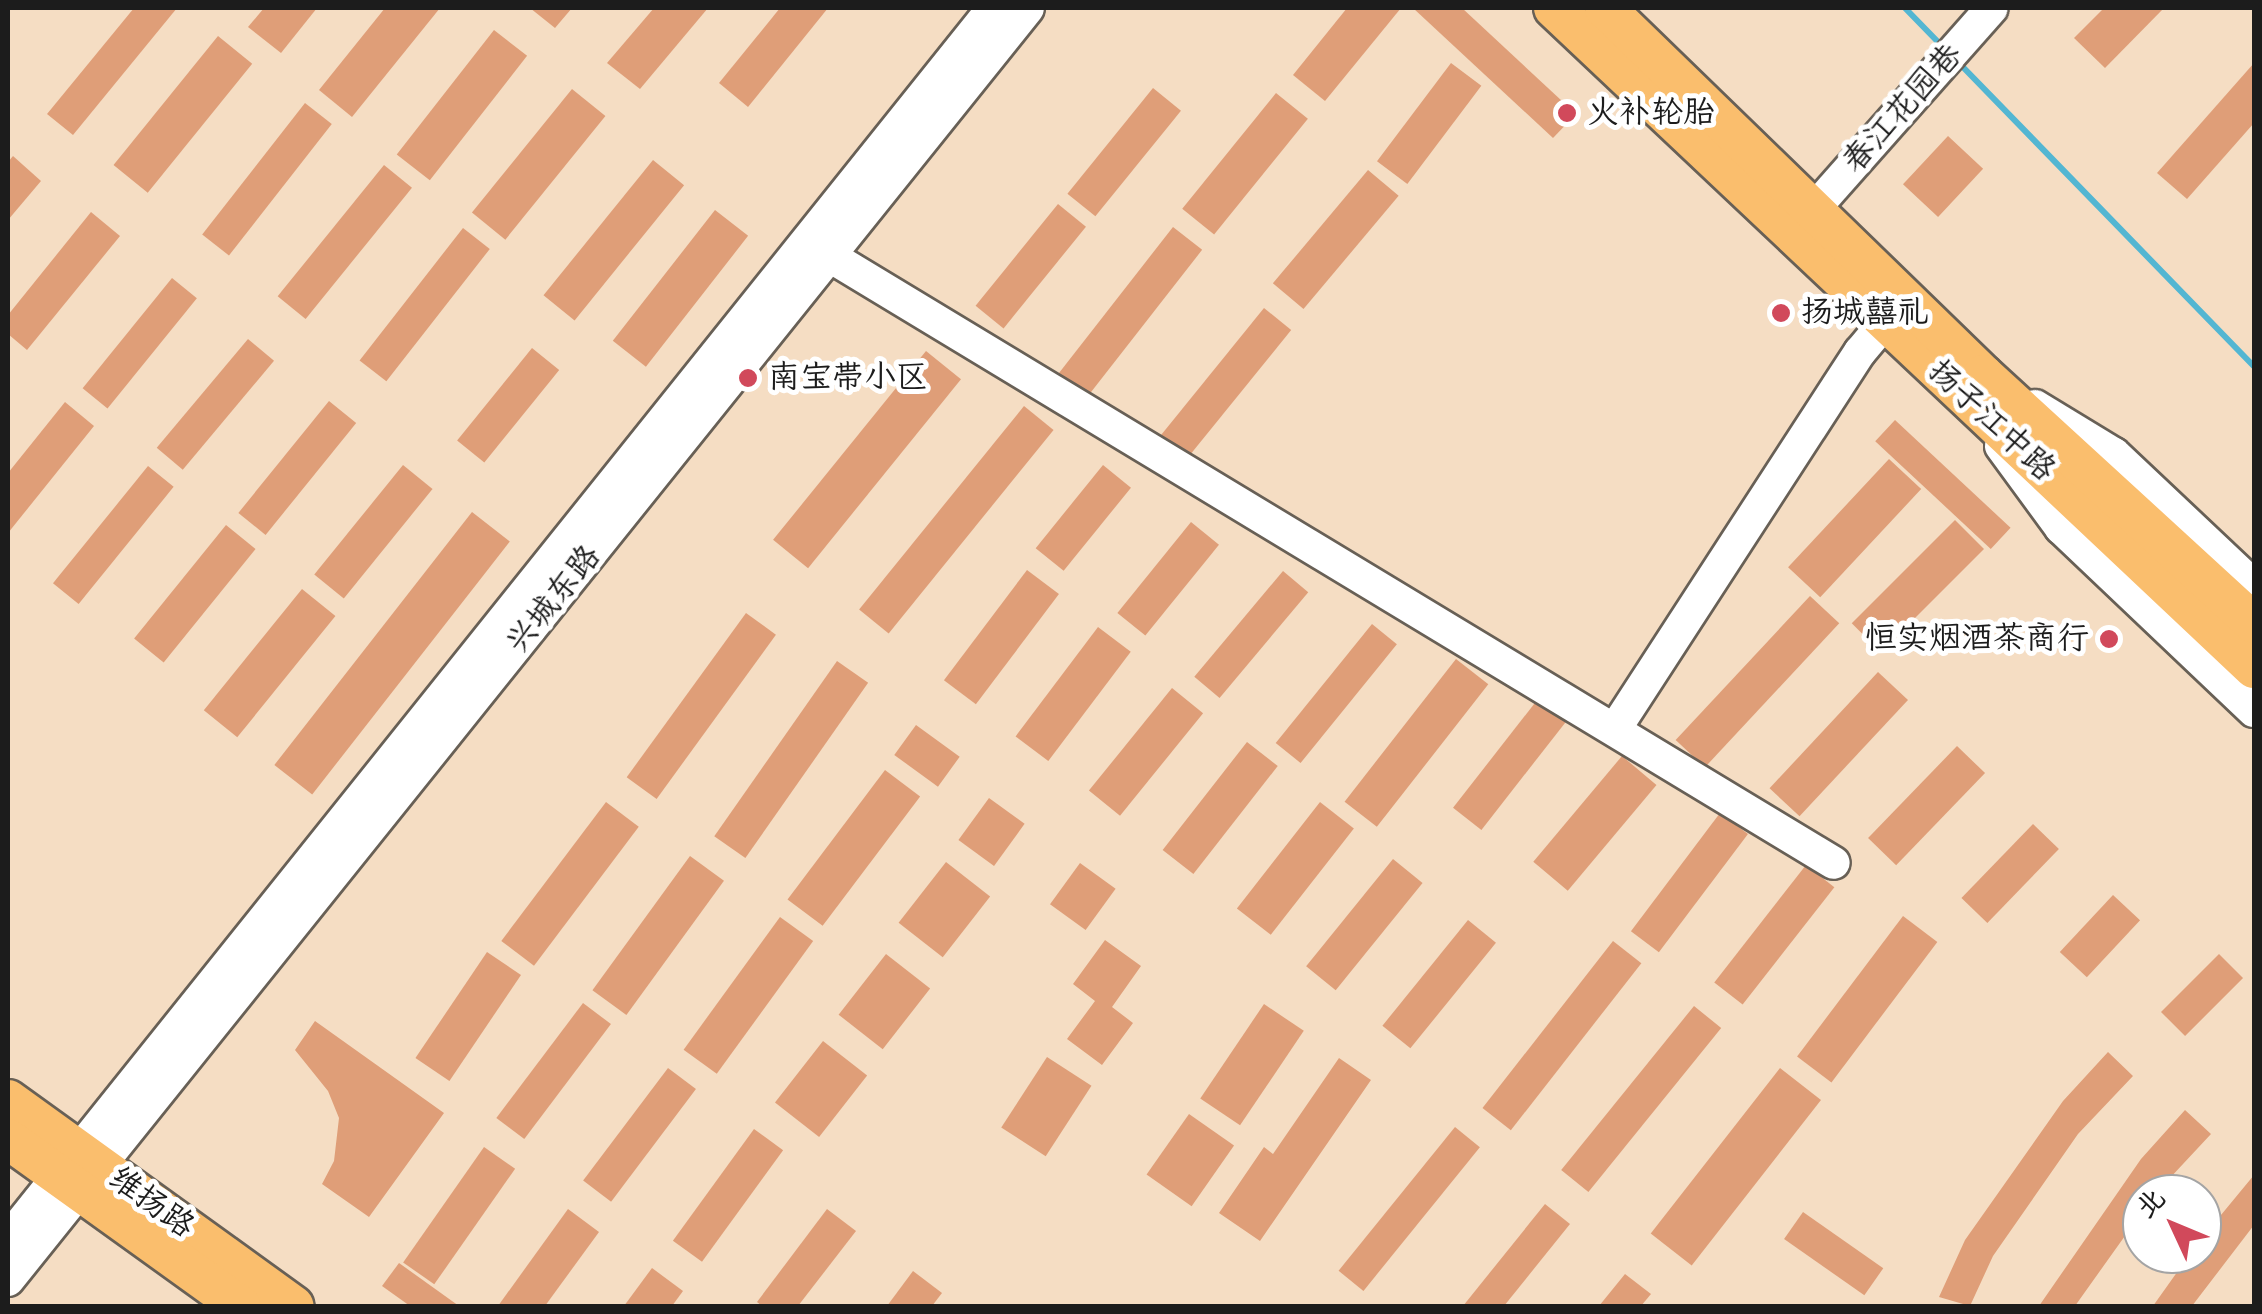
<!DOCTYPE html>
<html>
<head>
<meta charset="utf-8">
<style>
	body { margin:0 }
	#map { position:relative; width:2262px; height:1314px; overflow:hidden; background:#f5ddc3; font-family:Mynerve,"LXGW WenKai TC",sans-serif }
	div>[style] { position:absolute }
	.stream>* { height:6px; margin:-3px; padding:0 3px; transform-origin:3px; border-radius:3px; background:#53b6d2 }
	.building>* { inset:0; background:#df9e78; transform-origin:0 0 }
	.roads { filter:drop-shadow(2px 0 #686056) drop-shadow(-2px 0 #686056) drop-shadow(0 2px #686056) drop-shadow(0 -2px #686056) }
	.minor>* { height:32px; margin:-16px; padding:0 16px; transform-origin:16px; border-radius:16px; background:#fff }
	.major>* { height:40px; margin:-20px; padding:0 20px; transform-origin:20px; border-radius:20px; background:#fabe6d }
	.dots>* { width:28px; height:28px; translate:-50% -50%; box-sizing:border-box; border:5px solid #fff; border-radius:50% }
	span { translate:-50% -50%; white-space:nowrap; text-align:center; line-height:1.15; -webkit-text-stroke:10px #fff; paint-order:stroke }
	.street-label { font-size:32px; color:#1c1c1c }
	.poi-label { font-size:32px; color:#1c1c1c }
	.left { translate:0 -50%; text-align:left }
	.right { translate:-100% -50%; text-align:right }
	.frame { position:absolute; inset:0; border:10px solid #1c1c1c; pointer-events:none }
	.north { position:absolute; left:2122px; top:1174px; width:100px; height:100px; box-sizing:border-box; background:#fff; border:2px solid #a4a4a4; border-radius:50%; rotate:314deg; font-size:28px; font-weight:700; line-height:40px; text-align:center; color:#1c1c1c }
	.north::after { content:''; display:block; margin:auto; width:35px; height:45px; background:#d1495b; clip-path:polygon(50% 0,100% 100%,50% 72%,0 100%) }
</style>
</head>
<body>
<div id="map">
	<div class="stream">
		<div style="left:1905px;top:8px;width:53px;rotate:45.8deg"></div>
		<div style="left:1958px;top:62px;width:424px;rotate:45.8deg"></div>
	</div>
	<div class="building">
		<div style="clip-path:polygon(134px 8px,177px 8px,73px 135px,47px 114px)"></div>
		<div style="clip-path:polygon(264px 8px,317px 8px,281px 53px,248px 27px)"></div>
		<div style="clip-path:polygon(385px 8px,440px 8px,352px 117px,319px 90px)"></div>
		<div style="clip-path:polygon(530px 8px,572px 8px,555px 28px)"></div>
		<div style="clip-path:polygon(654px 8px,708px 8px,640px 89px,607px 63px)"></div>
		<div style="clip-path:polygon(780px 8px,828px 8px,748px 107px,719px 83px)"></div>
		<div style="clip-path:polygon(1347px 8px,1401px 8px,1325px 101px,1293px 75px)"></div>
		<div style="clip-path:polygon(1413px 8px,1462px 8px,1576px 114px,1553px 138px)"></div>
		<div style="clip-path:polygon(2104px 8px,2164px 8px,2105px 68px,2074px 38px)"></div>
		<div style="left:494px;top:30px;width:42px;height:158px;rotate:38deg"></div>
		<div style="left:218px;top:36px;width:44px;height:166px;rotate:39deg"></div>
		<div style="left:1451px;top:63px;width:38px;height:123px;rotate:37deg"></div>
		<div style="clip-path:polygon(2254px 63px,2254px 123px,2187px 199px,2157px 173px)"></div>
		<div style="left:1153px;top:88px;width:36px;height:136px;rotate:39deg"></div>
		<div style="left:572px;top:89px;width:43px;height:159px;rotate:39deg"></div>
		<div style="left:1276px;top:93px;width:41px;height:149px;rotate:39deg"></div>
		<div style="left:305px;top:103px;width:34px;height:167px;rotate:38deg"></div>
		<div style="left:1948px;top:136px;width:48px;height:66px;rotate:43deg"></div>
		<div style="clip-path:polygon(13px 156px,41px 181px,8px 220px,8px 162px)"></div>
		<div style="left:653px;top:160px;width:40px;height:174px;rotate:39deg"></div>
		<div style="left:384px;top:165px;width:36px;height:169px;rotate:39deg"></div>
		<div style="left:1368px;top:170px;width:40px;height:148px;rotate:40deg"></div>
		<div style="left:1058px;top:204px;width:36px;height:131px;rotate:39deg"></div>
		<div style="left:715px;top:210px;width:42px;height:166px;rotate:38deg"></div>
		<div style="clip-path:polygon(91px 212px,120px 236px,27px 350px,8px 334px,8px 315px)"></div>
		<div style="left:1173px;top:227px;width:37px;height:188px;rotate:38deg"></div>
		<div style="left:463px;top:228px;width:34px;height:168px;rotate:38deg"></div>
		<div style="left:172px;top:278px;width:32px;height:142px;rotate:39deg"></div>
		<div style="left:1264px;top:308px;width:35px;height:178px;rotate:39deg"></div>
		<div style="left:248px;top:339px;width:34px;height:142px;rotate:40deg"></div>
		<div style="left:532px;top:348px;width:35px;height:119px;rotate:39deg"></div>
		<div style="left:926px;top:351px;width:45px;height:243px;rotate:39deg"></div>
		<div style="left:329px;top:401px;width:35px;height:144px;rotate:39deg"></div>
		<div style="clip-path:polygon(65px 402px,94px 426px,8px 533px,8px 473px)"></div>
		<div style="left:1024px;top:406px;width:38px;height:262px;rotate:39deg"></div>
		<div style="left:1895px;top:420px;width:158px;height:29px;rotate:43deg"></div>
		<div style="left:1889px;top:459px;width:44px;height:148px;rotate:43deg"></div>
		<div style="left:403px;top:465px;width:38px;height:141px;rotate:39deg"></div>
		<div style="left:1103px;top:465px;width:36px;height:107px;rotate:39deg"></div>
		<div style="left:148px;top:466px;width:33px;height:151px;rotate:39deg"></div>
		<div style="left:472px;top:512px;width:48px;height:321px;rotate:38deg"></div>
		<div style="left:1955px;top:520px;width:41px;height:146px;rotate:45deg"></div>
		<div style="left:1191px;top:522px;width:36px;height:117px;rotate:39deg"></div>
		<div style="left:226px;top:525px;width:38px;height:146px;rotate:39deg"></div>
		<div style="left:1027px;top:570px;width:40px;height:138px;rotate:37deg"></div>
		<div style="left:1283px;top:571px;width:33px;height:138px;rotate:40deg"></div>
		<div style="left:302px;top:589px;width:43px;height:156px;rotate:39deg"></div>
		<div style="left:1810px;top:596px;width:40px;height:197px;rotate:43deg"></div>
		<div style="left:746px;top:613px;width:37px;height:203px;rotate:36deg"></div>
		<div style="left:1372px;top:624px;width:32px;height:153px;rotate:39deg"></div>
		<div style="left:1098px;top:627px;width:41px;height:137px;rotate:37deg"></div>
		<div style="left:1456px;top:659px;width:41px;height:181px;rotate:38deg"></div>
		<div style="left:837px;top:661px;width:38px;height:214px;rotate:35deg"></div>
		<div style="left:1878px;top:672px;width:41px;height:159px;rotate:43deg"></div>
		<div style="left:1172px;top:688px;width:40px;height:132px;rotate:39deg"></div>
		<div style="left:1538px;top:699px;width:36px;height:138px;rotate:38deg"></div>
		<div style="left:916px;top:725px;width:54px;height:37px;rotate:36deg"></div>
		<div style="left:1247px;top:742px;width:39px;height:137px;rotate:38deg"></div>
		<div style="left:1957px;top:746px;width:39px;height:128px;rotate:44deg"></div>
		<div style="left:1622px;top:756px;width:45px;height:138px;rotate:40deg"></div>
		<div style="left:885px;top:770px;width:44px;height:162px;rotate:37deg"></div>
		<div style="left:989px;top:798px;width:44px;height:52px;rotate:36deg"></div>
		<div style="left:606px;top:802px;width:41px;height:174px;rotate:37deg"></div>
		<div style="left:1320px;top:802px;width:43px;height:135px;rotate:38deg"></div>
		<div style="left:1720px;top:813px;width:35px;height:148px;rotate:37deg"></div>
		<div style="left:2033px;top:824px;width:36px;height:103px;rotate:44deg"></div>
		<div style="left:690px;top:856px;width:42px;height:166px;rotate:36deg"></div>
		<div style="left:1393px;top:859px;width:38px;height:138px;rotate:39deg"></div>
		<div style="left:946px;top:862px;width:56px;height:77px;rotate:38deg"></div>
		<div style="left:1080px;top:863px;width:44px;height:51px;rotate:36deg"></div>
		<div style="left:1806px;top:865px;width:36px;height:149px;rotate:38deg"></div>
		<div style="left:2113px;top:895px;width:37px;height:78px;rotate:43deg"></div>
		<div style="left:1903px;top:916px;width:43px;height:176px;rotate:37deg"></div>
		<div style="left:780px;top:917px;width:41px;height:164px;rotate:36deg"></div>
		<div style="left:1468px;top:920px;width:36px;height:136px;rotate:39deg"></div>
		<div style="clip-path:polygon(1105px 940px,1141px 966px,1112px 1007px,1133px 1023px,1102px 1065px,1067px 1039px,1095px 1001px,1073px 984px)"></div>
		<div style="left:1613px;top:941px;width:36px;height:212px;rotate:38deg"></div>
		<div style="left:487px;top:952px;width:41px;height:128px;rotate:34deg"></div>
		<div style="left:886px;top:954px;width:56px;height:77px;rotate:38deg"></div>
		<div style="left:2219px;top:954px;width:34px;height:82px;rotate:45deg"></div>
		<div style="left:583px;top:1003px;width:35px;height:144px;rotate:37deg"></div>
		<div style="left:1264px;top:1004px;width:48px;height:114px;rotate:34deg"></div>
		<div style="left:1694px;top:1006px;width:35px;height:211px;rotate:39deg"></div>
		<div style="clip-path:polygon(315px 1021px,444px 1113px,369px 1217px,322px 1184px,334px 1161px,339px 1118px,328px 1091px,295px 1050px)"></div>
		<div style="left:823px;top:1041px;width:56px;height:78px;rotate:38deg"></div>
		<div style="clip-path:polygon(2108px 1052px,2133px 1076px,2078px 1134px,1993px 1256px,1970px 1306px,1939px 1297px,1965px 1240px,2063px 1101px)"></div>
		<div style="left:1047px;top:1057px;width:53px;height:84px;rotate:33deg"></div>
		<div style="clip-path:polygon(1339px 1058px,1371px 1080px,1260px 1241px,1219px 1213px,1264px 1147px,1273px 1154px)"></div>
		<div style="left:668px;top:1068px;width:35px;height:141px;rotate:37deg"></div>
		<div style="left:1780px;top:1068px;width:52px;height:210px;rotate:38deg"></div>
		<div style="clip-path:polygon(2185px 1110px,2211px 1134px,2155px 1194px,2142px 1194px,2142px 1212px,2075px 1306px,2039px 1306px,2141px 1159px)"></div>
		<div style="left:1189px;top:1114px;width:55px;height:74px;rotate:35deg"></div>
		<div style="left:1455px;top:1127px;width:32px;height:185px;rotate:39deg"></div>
		<div style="left:754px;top:1129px;width:36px;height:138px;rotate:36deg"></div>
		<div style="left:484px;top:1147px;width:38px;height:141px;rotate:35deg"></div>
		<div style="clip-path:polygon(2254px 1175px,2254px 1225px,2192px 1306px,2153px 1306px,2190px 1254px,2202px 1254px,2202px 1238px)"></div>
		<div style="clip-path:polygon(1545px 1204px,1570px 1224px,1504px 1306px,1463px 1306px)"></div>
		<div style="clip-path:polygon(568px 1209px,599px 1232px,545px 1306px,498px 1306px)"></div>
		<div style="clip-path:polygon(827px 1209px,856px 1231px,798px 1306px,762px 1306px,757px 1302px)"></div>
		<div style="left:1803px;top:1212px;width:98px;height:33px;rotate:35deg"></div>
		<div style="clip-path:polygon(399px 1263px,459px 1306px,410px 1306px,382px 1286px)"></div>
		<div style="clip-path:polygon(652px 1268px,683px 1291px,672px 1306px,624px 1306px)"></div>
		<div style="clip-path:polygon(913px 1271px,942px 1293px,932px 1306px,887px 1306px)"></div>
		<div style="clip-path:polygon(1625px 1274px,1651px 1294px,1641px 1306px,1599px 1306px)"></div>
	</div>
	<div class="roads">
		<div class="minor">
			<div style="left:1814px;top:209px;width:268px;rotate:-48.5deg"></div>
			<div style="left:828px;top:255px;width:1175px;rotate:31.15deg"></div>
			<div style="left:2035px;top:406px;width:92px;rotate:31.3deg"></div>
			<div style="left:2114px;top:454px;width:192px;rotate:43.3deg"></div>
			<div style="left:2001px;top:446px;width:102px;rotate:53.8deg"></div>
			<div style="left:2061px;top:528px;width:266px;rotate:43.5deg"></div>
			<div style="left:1615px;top:729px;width:450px;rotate:-57deg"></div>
			<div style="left:1860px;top:352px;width:65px;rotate:-50deg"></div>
			<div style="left:8px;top:1239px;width:1577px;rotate:-51.33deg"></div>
			<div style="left:8px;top:1280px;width:1630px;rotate:-51.27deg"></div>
		</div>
		<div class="major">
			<div style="left:1554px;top:8px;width:962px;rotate:43.32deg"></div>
			<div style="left:1605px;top:8px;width:527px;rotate:44.15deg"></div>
			<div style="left:1983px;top:375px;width:367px;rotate:42.5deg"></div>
			<div style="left:8px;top:1100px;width:352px;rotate:35.8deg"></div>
			<div style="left:8px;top:1139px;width:286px;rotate:35.7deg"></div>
		</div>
	</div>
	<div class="dots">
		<div style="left:1567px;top:113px;background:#d1495b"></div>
		<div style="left:1781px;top:313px;background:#d1495b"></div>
		<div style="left:748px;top:378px;background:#d1495b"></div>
		<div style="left:2109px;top:639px;background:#d1495b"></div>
	</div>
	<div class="street-label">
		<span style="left:1903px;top:109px;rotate:-48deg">春江花园巷</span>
		<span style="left:1991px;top:421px;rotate:43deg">扬子江中路</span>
		<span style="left:554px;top:600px;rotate:-51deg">兴城东路</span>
		<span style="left:151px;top:1203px;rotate:36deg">维扬路</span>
	</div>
	<div class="poi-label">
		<span class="left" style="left:1587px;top:113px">火补轮胎</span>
		<span class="left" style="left:1801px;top:313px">扬城囍礼</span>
		<span class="left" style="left:768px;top:378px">南宝带小区</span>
		<span class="right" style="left:2089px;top:639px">恒实烟酒茶商行</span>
	</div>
	<div class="frame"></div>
	<div class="north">北</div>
</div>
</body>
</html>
